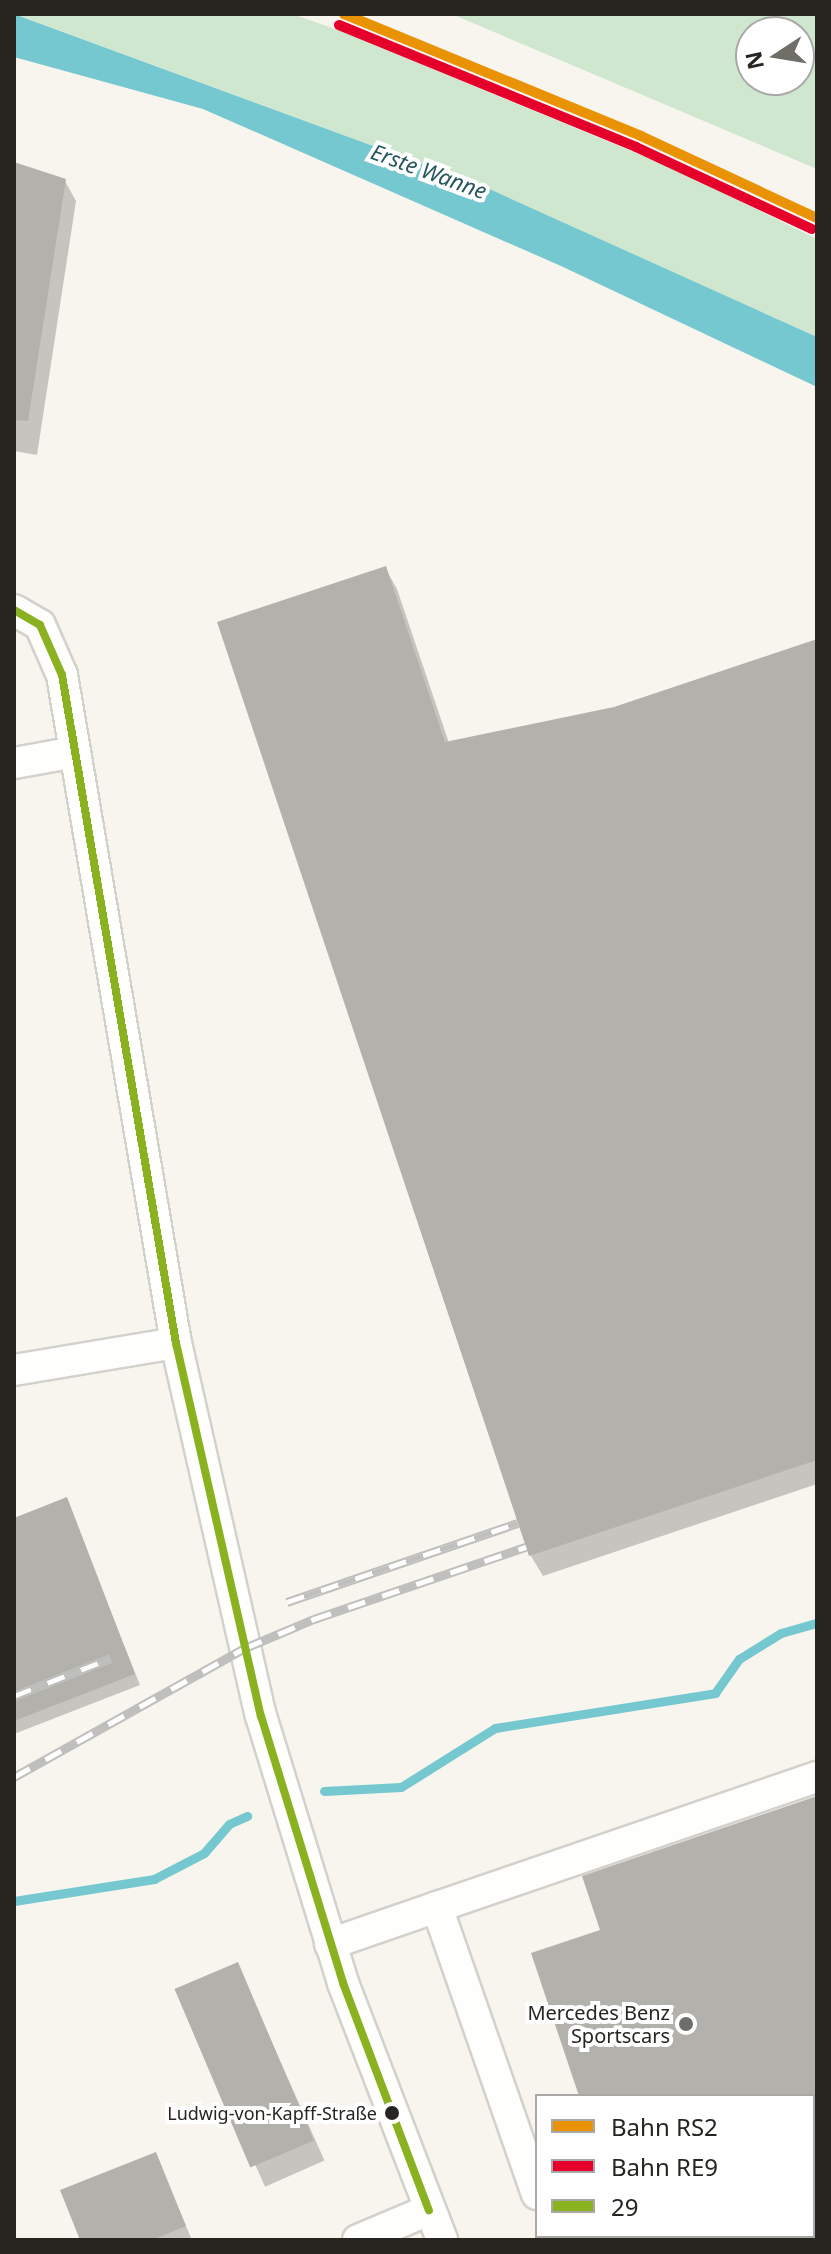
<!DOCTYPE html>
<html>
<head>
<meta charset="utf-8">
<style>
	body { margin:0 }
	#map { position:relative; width:831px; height:2254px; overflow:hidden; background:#f8f5ee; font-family:"Noto Sans",sans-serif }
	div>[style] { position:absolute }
	.green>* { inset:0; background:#d0e7cf }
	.water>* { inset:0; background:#75c8d0 }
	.shadow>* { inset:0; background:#0003; transform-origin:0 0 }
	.stream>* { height:9px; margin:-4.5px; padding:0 4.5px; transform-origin:4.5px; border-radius:4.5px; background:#75c8d0 }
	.building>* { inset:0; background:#b3b1ab; transform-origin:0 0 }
	.roads { filter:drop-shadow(2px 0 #d3d1cc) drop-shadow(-2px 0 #d3d1cc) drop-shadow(0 2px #d3d1cc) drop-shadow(0 -2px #d3d1cc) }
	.minor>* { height:30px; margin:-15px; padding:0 15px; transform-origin:15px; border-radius:15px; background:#fefefc }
	.rail>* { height:9px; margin-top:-4.5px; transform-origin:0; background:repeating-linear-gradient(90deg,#fff 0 18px,#bfbfbd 0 36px); box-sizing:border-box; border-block:2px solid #bfbfbd }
	.bus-1>* { height:8px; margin:-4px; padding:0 4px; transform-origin:4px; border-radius:4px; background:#8ab11f }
	.rail-1>* { height:10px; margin:-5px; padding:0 5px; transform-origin:5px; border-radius:5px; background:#e99203 }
	.rail-2>* { height:10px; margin:-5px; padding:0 5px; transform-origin:5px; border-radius:5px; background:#e4002b }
	.dots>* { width:22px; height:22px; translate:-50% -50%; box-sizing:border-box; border:4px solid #fff; border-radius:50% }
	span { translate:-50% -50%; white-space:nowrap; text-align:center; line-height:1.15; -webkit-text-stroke:8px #fff; paint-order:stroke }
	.bus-label { font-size:18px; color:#272520 }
	.right { translate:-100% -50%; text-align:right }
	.poi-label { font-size:20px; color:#272520 }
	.water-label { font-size:22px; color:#25575e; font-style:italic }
	.frame { position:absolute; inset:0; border:16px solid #272520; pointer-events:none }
	.legend { position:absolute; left:535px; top:2094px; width:280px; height:144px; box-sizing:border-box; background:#fff; border:2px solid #a9a8a6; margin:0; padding:10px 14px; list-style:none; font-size:24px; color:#272520 }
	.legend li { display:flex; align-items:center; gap:16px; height:40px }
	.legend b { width:40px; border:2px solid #a9a8a6 }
	.north { position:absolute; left:735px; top:16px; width:80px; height:80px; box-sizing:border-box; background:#fff; border:2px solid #a9a8a6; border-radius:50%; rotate:258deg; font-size:22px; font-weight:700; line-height:32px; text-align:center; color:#272520 }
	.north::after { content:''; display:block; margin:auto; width:28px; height:36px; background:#706e68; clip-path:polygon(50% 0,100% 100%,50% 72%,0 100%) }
</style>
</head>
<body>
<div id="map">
	<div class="green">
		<div style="clip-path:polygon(15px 14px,292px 14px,338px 30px,670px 167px,817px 239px,817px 337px,485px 187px)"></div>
		<div style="clip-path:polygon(evenodd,453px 14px,817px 14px,817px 169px,454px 15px,453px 14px,751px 32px,799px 32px,799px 80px,751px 80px,751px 32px)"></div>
	</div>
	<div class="water">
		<div style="clip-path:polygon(14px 14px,485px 187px,817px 337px,817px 387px,561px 266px,203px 109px,14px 57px)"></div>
	</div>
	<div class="shadow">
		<div style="clip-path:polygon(14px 164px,65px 181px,76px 201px,37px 455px,14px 451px)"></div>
		<div style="clip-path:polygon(385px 568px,397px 589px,449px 743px,614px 709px,817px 641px,817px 1484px,543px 1576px,531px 1556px,219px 624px)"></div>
		<div style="clip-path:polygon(66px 1500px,140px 1685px,14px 1734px,14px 1520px)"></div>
		<div style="clip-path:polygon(817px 1797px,817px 2240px,684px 2240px,682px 2236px,813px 2236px,813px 2096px,581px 2096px,602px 1931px)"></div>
		<div style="left:237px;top:1964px;width:215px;height:65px;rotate:66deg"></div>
		<div style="clip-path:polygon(155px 2154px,192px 2240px,82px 2240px)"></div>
	</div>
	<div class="stream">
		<div style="left:324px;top:1791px;width:77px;rotate:-3deg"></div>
		<div style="left:401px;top:1787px;width:111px;rotate:-32.1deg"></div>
		<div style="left:495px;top:1728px;width:223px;rotate:-9deg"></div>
		<div style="left:715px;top:1693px;width:42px;rotate:-54.8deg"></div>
		<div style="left:739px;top:1659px;width:49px;rotate:-31.8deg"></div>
		<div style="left:781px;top:1633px;width:37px;rotate:-16deg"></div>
		<div style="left:14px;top:1901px;width:142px;rotate:-8.9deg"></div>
		<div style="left:154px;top:1879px;width:56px;rotate:-27.5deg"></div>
		<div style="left:204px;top:1853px;width:38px;rotate:-49deg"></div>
		<div style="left:229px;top:1824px;width:20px;rotate:-24deg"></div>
	</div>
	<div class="building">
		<div style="clip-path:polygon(14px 162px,66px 179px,28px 421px,14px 420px)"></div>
		<div style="clip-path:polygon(386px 566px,445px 742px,614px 707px,817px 639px,817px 1460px,529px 1556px,217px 622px)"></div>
		<div style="clip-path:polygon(67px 1497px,135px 1674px,14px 1721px,14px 1518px)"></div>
		<div style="clip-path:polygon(817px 1796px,817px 2096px,579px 2096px,531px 1953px,600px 1930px,582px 1876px)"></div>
		<div style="left:238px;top:1962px;width:194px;height:69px;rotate:67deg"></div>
		<div style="clip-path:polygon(156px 2152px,186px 2226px,152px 2240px,80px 2240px,60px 2190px)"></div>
	</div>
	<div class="roads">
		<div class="minor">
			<div style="left:14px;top:610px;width:30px;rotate:30deg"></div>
			<div style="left:40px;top:625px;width:55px;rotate:66.3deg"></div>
			<div style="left:62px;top:675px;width:678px;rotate:80.32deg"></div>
			<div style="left:176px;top:1343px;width:383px;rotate:77.2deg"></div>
			<div style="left:261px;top:1716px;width:279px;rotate:72.9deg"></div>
			<div style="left:343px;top:1983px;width:275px;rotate:68.9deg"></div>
			<div style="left:14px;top:763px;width:62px;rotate:-10.2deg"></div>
			<div style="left:14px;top:1370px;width:164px;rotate:-9.5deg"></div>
			<div style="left:437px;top:1907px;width:402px;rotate:-18.9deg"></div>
			<div style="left:330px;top:1944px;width:113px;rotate:-19.1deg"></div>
			<div style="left:437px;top:1907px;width:304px;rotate:70.8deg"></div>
			<div style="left:552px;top:2236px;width:4px;rotate:76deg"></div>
			<div style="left:358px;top:2240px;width:77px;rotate:-22.9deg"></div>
		</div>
	</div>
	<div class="rail">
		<div style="left:287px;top:1602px;width:244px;rotate:-18.9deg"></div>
		<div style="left:14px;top:1696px;width:104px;rotate:-21.4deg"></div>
		<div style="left:14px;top:1777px;width:265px;rotate:-29.2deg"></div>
		<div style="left:245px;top:1648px;width:75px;rotate:-22.8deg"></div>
		<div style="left:314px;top:1619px;width:224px;rotate:-18.8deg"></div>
	</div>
	<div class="bus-1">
		<div style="left:14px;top:610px;width:30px;rotate:30deg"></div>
		<div style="left:40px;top:625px;width:55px;rotate:66.3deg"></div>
		<div style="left:62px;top:675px;width:678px;rotate:80.32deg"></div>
		<div style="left:176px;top:1343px;width:383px;rotate:77.2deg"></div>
		<div style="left:261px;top:1716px;width:279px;rotate:72.9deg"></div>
		<div style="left:343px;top:1983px;width:243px;rotate:69.3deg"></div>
	</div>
	<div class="rail-1">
		<div style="left:344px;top:14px;width:321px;rotate:22.3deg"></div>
		<div style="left:641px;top:136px;width:194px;rotate:25deg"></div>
	</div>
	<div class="rail-2">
		<div style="left:339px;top:25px;width:321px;rotate:22.3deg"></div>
		<div style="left:636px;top:147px;width:194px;rotate:25deg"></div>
	</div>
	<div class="dots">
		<div style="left:686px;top:2024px;background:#706e68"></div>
		<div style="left:392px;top:2113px;background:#272520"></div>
	</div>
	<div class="bus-label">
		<span class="right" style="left:377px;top:2113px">Ludwig-von-Kapff-Straße</span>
	</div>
	<div class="poi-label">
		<span class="right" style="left:670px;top:2024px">Mercedes Benz<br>Sportscars</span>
	</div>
	<div class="water-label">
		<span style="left:429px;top:171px;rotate:20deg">Erste Wanne</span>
	</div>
	<div class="frame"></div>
	<ul class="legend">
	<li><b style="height:10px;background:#e99203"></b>Bahn RS2</li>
	<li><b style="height:10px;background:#e4002b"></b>Bahn RE9</li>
	<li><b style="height:10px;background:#8ab11f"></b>29</li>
	</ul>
	<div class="north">N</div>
</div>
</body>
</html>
